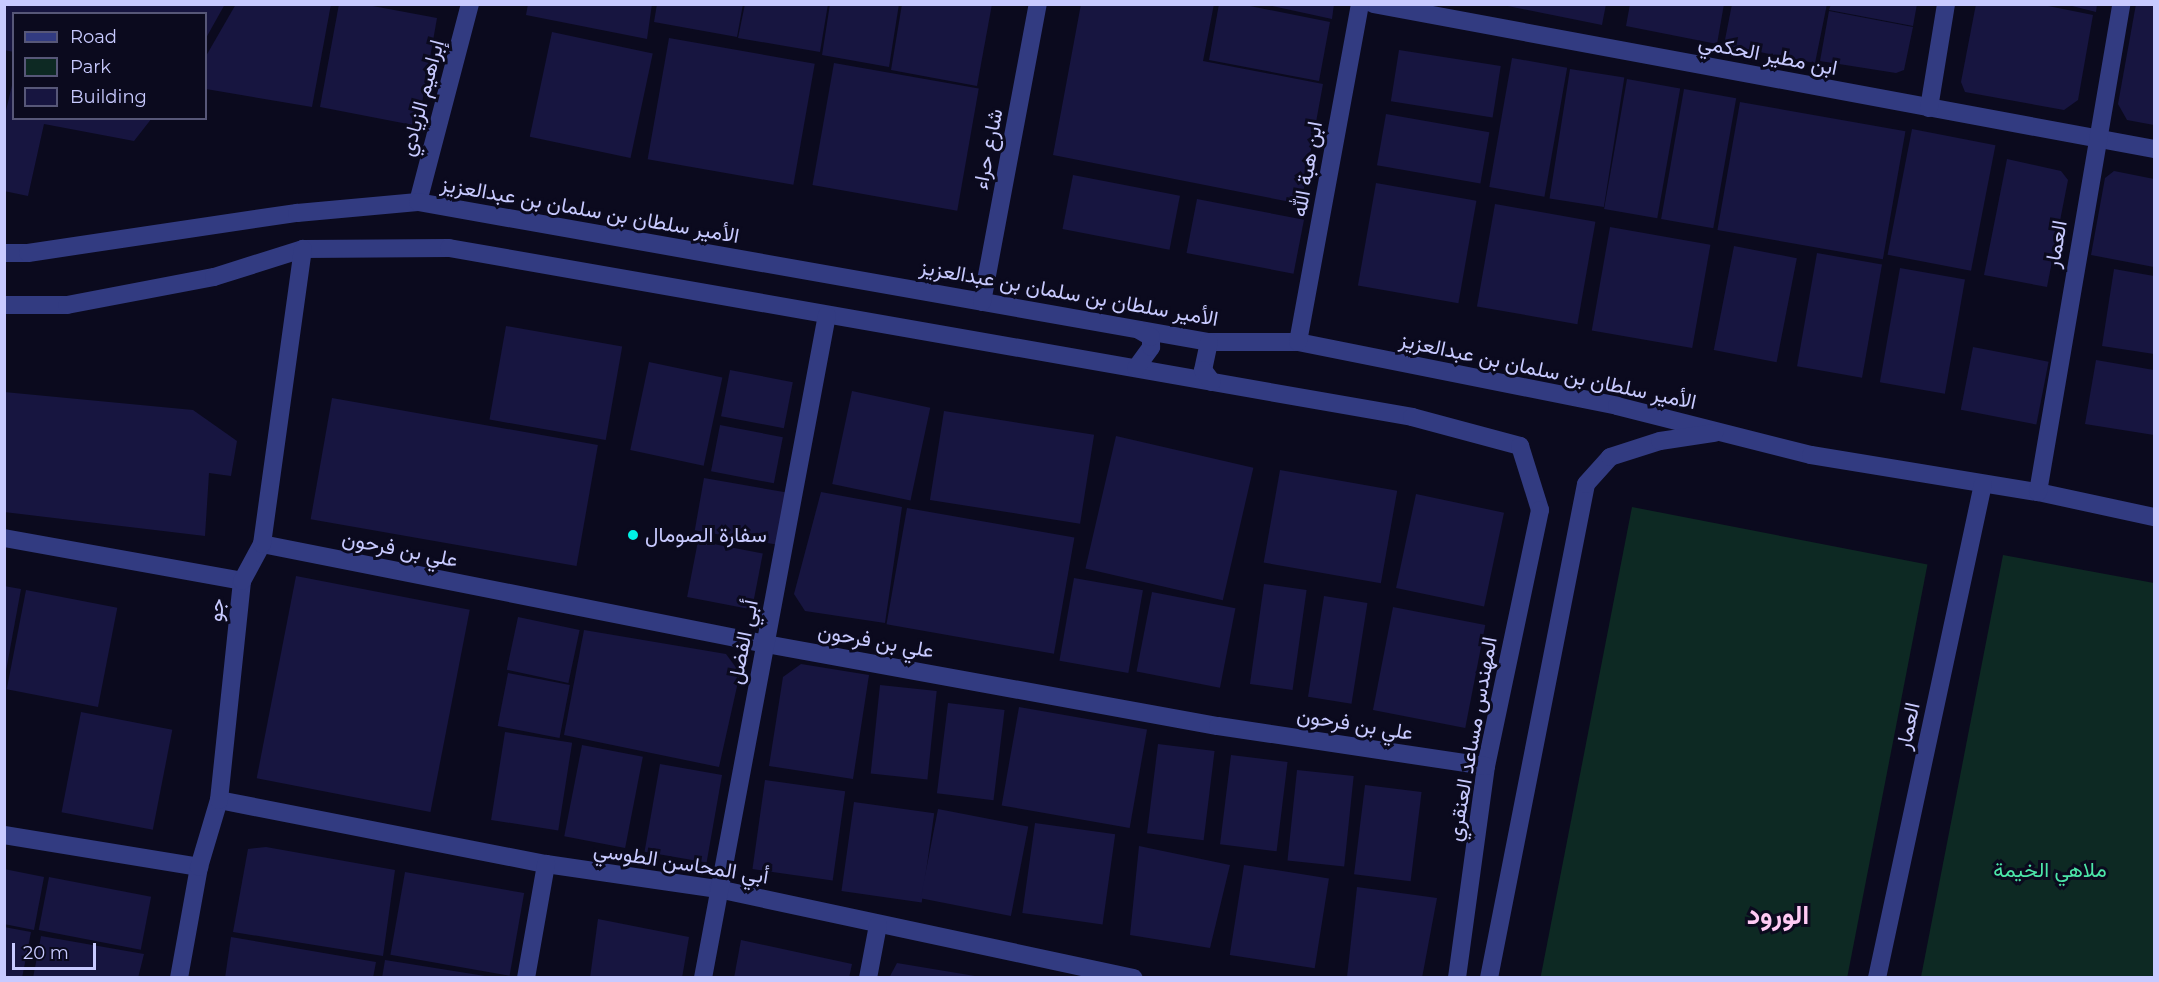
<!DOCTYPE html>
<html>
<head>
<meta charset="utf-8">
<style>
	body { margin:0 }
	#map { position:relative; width:2159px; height:982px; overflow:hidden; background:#0b0a1e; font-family:Montserrat,Vazirmatn,sans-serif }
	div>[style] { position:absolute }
	.green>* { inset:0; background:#0d2923; transform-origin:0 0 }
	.building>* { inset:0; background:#171540; transform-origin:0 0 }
	.minor>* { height:18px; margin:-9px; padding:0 9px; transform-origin:9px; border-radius:9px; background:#323b81 }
	.dots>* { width:16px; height:16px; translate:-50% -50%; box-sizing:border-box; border:3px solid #0b0a1e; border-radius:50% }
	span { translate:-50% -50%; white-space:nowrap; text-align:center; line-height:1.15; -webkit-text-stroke:6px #0b0a1e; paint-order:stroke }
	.street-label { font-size:21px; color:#c8caff }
	.poi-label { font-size:21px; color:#c8caff }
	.left { translate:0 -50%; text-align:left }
	.park-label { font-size:21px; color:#4ce6a8 }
	.district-label { font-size:27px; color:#ffcaf4; font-weight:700 }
	.frame { position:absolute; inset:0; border:6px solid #c8caff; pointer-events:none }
	.legend { position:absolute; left:12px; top:12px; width:195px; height:108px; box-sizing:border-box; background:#0b0a1e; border:2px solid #575778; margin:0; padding:8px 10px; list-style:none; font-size:18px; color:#c8caff }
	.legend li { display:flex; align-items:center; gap:12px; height:30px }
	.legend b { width:30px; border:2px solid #575778 }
	.scale { position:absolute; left:12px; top:943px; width:84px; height:27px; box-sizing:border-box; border:3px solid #c8caff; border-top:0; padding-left:8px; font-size:18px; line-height:21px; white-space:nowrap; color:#c8caff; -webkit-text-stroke:4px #0b0a1e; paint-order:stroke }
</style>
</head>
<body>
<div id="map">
	<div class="green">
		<div style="left:1632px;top:507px;width:301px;height:478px;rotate:11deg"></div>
		<div style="clip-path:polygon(2003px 555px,2154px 583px,2154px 977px,1921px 977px)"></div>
	</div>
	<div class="building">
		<div style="clip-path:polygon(4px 4px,225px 4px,206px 38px,206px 14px,14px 14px,14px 52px,4px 50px)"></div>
		<div style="clip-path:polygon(236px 4px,331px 4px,312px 107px,206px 89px,206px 56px)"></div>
		<div style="clip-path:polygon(339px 4px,362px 4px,437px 18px,418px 126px,320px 107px)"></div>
		<div style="clip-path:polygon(528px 4px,652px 4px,647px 39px,526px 15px)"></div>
		<div style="clip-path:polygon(657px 4px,743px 4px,737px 37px,654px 22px)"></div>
		<div style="clip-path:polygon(745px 4px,828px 4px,820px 52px,738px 38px)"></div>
		<div style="clip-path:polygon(830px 4px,899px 4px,889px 67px,822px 55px)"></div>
		<div style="clip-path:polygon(902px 4px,992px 4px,977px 86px,891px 70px)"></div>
		<div style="clip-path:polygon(1081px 4px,1214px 4px,1203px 61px,1323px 84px,1301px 204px,1053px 155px)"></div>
		<div style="clip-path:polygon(1219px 4px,1240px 4px,1330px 22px,1319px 81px,1209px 60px)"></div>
		<div style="clip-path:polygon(1263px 4px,1334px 4px,1332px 19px)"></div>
		<div style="clip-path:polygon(1498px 4px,1606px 4px,1602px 25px)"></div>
		<div style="clip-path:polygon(1630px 4px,1724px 4px,1717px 44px,1626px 26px)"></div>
		<div style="clip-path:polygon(1732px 4px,1827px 4px,1815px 63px,1724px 45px)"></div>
		<div style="clip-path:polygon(1831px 4px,1917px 4px,1913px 26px,1829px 10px)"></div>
		<div style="clip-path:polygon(1976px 4px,2038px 4px,2093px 15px,2078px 100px,2064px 110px,1965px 92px,1961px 82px)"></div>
		<div style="clip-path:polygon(2064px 4px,2097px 4px,2096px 12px)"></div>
		<div style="clip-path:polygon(2136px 4px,2154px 4px,2154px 125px,2127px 120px,2118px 104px)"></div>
		<div style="clip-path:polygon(1829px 11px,1913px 27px,1904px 70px,1896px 73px,1820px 61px)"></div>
		<div style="left:552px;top:32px;width:103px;height:107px;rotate:12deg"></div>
		<div style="left:669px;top:38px;width:148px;height:123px;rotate:10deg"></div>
		<div style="left:1399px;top:50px;width:103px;height:52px;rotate:9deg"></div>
		<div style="left:1512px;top:58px;width:56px;height:131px;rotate:10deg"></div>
		<div style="left:834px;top:63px;width:147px;height:124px;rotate:10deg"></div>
		<div style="left:1570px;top:69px;width:55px;height:131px;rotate:9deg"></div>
		<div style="left:1627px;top:79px;width:54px;height:132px;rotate:10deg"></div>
		<div style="clip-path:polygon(13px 81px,14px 118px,152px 118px,134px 141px,44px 124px,28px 196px,4px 191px,4px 119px)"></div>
		<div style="left:1684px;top:89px;width:53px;height:132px;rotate:10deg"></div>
		<div style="left:1740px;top:102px;width:168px;height:130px;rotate:10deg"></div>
		<div style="left:1386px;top:114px;width:105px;height:52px;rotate:10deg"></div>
		<div style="left:1912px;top:129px;width:85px;height:128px;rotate:11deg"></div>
		<div style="clip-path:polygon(2007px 159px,2061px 171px,2068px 180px,2047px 287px,1984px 275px)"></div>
		<div style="clip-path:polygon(2114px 171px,2154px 179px,2154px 267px,2091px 255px,2105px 178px)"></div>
		<div style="left:1073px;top:175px;width:109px;height:55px;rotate:11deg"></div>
		<div style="left:1376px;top:183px;width:102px;height:104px;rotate:10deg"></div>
		<div style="left:1197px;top:199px;width:109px;height:55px;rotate:11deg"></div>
		<div style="left:1495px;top:204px;width:102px;height:104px;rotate:10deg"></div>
		<div style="left:1610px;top:227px;width:102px;height:105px;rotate:10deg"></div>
		<div style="left:1734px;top:246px;width:64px;height:106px;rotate:11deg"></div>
		<div style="left:1817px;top:253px;width:66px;height:115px;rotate:10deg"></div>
		<div style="left:1900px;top:268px;width:66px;height:116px;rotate:10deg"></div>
		<div style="clip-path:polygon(2114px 269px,2154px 276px,2154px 354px,2102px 346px)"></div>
		<div style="left:506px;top:326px;width:118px;height:95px;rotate:10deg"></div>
		<div style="left:1973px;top:347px;width:77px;height:64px;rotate:11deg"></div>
		<div style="clip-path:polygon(2096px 360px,2154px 370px,2154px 435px,2085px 424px)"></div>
		<div style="left:649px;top:362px;width:75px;height:90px;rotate:12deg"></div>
		<div style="left:730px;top:370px;width:64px;height:47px;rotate:11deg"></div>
		<div style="left:852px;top:391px;width:80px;height:95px;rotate:12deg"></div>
		<div style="clip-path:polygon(4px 392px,193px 410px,237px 441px,231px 476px,209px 473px,205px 536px,4px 512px)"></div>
		<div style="left:332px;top:398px;width:270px;height:123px;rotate:10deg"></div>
		<div style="left:944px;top:411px;width:152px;height:90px;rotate:9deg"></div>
		<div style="left:720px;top:425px;width:64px;height:47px;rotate:11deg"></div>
		<div style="left:1116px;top:436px;width:141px;height:136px;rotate:13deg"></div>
		<div style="left:1280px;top:470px;width:119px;height:94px;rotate:10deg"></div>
		<div style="left:704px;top:478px;width:84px;height:53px;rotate:10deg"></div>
		<div style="clip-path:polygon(821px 492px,902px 507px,885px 623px,805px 611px,794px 594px)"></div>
		<div style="left:1416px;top:494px;width:90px;height:96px;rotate:12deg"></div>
		<div style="left:907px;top:508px;width:170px;height:118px;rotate:10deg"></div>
		<div style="left:698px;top:541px;width:66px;height:57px;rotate:11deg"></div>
		<div style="left:296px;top:576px;width:177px;height:206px;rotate:11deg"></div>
		<div style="left:1074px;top:578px;width:70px;height:84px;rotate:10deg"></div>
		<div style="left:1264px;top:584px;width:43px;height:101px;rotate:8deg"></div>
		<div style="clip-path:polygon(4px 586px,21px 589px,6px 671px,4px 671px)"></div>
		<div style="left:26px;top:590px;width:93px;height:101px;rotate:11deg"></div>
		<div style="left:1152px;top:592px;width:85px;height:81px;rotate:11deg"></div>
		<div style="left:1324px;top:596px;width:44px;height:102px;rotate:9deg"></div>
		<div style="left:1393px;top:607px;width:94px;height:105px;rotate:11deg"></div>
		<div style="left:518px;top:617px;width:63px;height:54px;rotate:12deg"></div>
		<div style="clip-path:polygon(584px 630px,726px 654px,740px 673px,719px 767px,564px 735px)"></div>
		<div style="clip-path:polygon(801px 664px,869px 675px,853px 779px,769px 766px,783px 677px)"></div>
		<div style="left:508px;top:673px;width:63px;height:54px;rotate:11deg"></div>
		<div style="left:880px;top:685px;width:57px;height:89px;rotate:6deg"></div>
		<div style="left:948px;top:703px;width:57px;height:91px;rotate:7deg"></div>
		<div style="left:1019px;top:707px;width:130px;height:100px;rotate:10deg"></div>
		<div style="left:81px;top:712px;width:93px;height:102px;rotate:11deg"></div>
		<div style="left:505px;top:732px;width:68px;height:89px;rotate:9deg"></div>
		<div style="left:1158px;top:744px;width:57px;height:90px;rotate:7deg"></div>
		<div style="left:582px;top:745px;width:62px;height:93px;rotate:11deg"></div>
		<div style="left:1231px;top:755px;width:57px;height:90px;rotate:7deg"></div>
		<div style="left:660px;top:764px;width:63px;height:89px;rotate:10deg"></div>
		<div style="left:1297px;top:770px;width:57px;height:91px;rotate:6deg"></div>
		<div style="left:765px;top:780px;width:81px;height:90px;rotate:8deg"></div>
		<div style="left:1365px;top:785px;width:57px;height:90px;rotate:7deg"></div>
		<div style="left:854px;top:802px;width:81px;height:90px;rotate:8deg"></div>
		<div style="left:938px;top:809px;width:92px;height:91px;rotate:11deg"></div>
		<div style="left:1035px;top:823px;width:81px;height:91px;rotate:8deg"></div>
		<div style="clip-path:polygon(1139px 846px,1230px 865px,1210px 948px,1130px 935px)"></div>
		<div style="clip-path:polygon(266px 847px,395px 870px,383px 956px,233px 932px,248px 849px)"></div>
		<div style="left:1244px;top:865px;width:86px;height:91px;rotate:9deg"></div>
		<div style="clip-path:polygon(4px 869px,44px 877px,34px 930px,4px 924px)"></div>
		<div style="left:405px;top:872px;width:121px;height:84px;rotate:10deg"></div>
		<div style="left:49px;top:877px;width:104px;height:54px;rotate:11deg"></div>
		<div style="clip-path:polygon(1357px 887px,1437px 898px,1422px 978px,1347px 977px)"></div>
		<div style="clip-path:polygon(598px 919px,689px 937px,682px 978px,590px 978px)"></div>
		<div style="clip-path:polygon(4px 927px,31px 932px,22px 978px,4px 978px)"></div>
		<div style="clip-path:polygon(41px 936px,144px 954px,138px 978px,33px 978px)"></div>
		<div style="clip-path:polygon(231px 937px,376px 962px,373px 978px,225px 978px)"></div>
		<div style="clip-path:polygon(741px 940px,852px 964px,849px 978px,734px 978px)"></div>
		<div style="clip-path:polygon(385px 960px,485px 976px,485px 978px,382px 978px)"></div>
		<div style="clip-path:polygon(897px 963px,975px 976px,974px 978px,889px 978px)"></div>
	</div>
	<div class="minor">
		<div style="left:1373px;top:4px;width:794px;rotate:10.52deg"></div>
		<div style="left:1929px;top:108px;width:105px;rotate:-80.7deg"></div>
		<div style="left:418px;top:202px;width:205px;rotate:-75.3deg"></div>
		<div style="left:4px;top:253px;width:24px"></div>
		<div style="left:28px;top:253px;width:272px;rotate:-8.5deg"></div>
		<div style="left:297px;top:213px;width:121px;rotate:-5.2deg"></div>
		<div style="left:418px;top:202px;width:803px;rotate:10.04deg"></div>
		<div style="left:1209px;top:342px;width:89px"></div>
		<div style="left:1298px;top:342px;width:325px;rotate:11.3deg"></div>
		<div style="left:1617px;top:406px;width:200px;rotate:14.2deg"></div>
		<div style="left:1811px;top:455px;width:230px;rotate:9.3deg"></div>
		<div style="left:2038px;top:492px;width:119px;rotate:12.2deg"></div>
		<div style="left:982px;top:302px;width:303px;rotate:-79.4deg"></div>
		<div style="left:4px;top:305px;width:63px"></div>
		<div style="left:67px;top:305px;width:150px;rotate:-10.8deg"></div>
		<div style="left:214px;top:277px;width:93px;rotate:-17.5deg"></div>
		<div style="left:303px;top:249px;width:146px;rotate:-0.4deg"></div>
		<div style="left:449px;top:248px;width:978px;rotate:9.95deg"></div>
		<div style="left:1412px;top:417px;width:112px;rotate:15deg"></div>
		<div style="left:1520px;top:446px;width:67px;rotate:72.6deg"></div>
		<div style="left:1540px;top:510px;width:262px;rotate:101.9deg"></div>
		<div style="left:1486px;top:766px;width:214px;rotate:97.8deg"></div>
		<div style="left:1209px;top:342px;width:29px;rotate:102deg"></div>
		<div style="left:1203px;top:370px;width:15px;rotate:53deg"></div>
		<div style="left:1298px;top:342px;width:344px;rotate:-79.6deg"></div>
		<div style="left:1136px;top:368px;width:26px;rotate:-54deg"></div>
		<div style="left:1151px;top:347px;width:10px;rotate:-90deg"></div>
		<div style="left:1151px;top:337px;width:14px;rotate:-150deg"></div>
		<div style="left:2038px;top:492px;width:495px;rotate:-80.3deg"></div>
		<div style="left:4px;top:538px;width:242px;rotate:10.2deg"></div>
		<div style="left:262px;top:544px;width:514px;rotate:11.22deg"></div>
		<div style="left:766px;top:644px;width:459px;rotate:10.3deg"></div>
		<div style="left:1218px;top:726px;width:271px;rotate:8.5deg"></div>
		<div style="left:219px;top:800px;width:333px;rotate:11.1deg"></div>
		<div style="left:546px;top:864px;width:174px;rotate:8.3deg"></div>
		<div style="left:718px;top:889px;width:425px;rotate:12.1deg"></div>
		<div style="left:4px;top:835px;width:198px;rotate:9.3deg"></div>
		<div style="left:179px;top:978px;width:113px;rotate:-79.8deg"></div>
		<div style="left:199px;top:867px;width:70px;rotate:-73.4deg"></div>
		<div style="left:219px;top:800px;width:220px;rotate:-84deg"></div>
		<div style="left:242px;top:581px;width:42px;rotate:-61.6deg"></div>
		<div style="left:262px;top:544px;width:298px;rotate:-82.1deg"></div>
		<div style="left:526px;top:978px;width:116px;rotate:-80deg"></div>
		<div style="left:703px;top:978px;width:674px;rotate:-79.41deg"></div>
		<div style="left:868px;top:978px;width:54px;rotate:-79.3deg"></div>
		<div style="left:1489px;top:978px;width:503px;rotate:-78.89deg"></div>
		<div style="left:1586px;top:484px;width:36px;rotate:-48deg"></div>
		<div style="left:1610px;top:457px;width:52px;rotate:-17.7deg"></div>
		<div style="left:1660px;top:441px;width:55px;rotate:-8.4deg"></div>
		<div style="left:1877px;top:978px;width:505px;rotate:-77.89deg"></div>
	</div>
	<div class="dots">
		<div style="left:633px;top:535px;background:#00f3e6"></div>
	</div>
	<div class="street-label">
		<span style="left:1768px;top:55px;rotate:11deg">ابن مطير الحكمي</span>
		<span style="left:422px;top:98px;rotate:-75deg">إبراهيم الزيادي</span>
		<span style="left:988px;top:149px;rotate:-79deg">شارع حراء</span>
		<span style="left:1307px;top:169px;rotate:-80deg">ابن هبة الله</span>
		<span style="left:590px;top:210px;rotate:10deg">الأمير سلطان بن سلمان بن عبدالعزيز</span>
		<span style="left:2056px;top:244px;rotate:-80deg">العمار</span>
		<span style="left:1069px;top:293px;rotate:10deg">الأمير سلطان بن سلمان بن عبدالعزيز</span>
		<span style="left:1548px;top:371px;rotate:12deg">الأمير سلطان بن سلمان بن عبدالعزيز</span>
		<span style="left:400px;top:549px;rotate:11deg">علي بن فرحون</span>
		<span style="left:216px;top:610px;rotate:-84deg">جو</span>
		<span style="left:876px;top:641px;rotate:10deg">علي بن فرحون</span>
		<span style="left:743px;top:642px;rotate:-79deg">أبي الفضل</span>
		<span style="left:1355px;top:724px;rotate:9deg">علي بن فرحون</span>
		<span style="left:1908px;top:726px;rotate:-78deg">العمار</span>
		<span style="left:1472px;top:739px;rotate:-80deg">المهندس مساعد العنقري</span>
		<span style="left:681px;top:863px;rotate:9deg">أبي المحاسن الطوسي</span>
	</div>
	<div class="poi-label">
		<span class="left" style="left:645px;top:535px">سفارة الصومال</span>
	</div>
	<div class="park-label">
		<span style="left:2050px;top:870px">ملاهي الخيمة</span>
	</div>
	<div class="district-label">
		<span style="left:1778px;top:915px">الورود</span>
	</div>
	<div class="frame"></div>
	<ul class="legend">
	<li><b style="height:8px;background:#323b81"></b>Road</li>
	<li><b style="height:16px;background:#0d2923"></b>Park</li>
	<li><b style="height:16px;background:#171540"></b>Building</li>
	</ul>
	<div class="scale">20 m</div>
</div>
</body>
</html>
